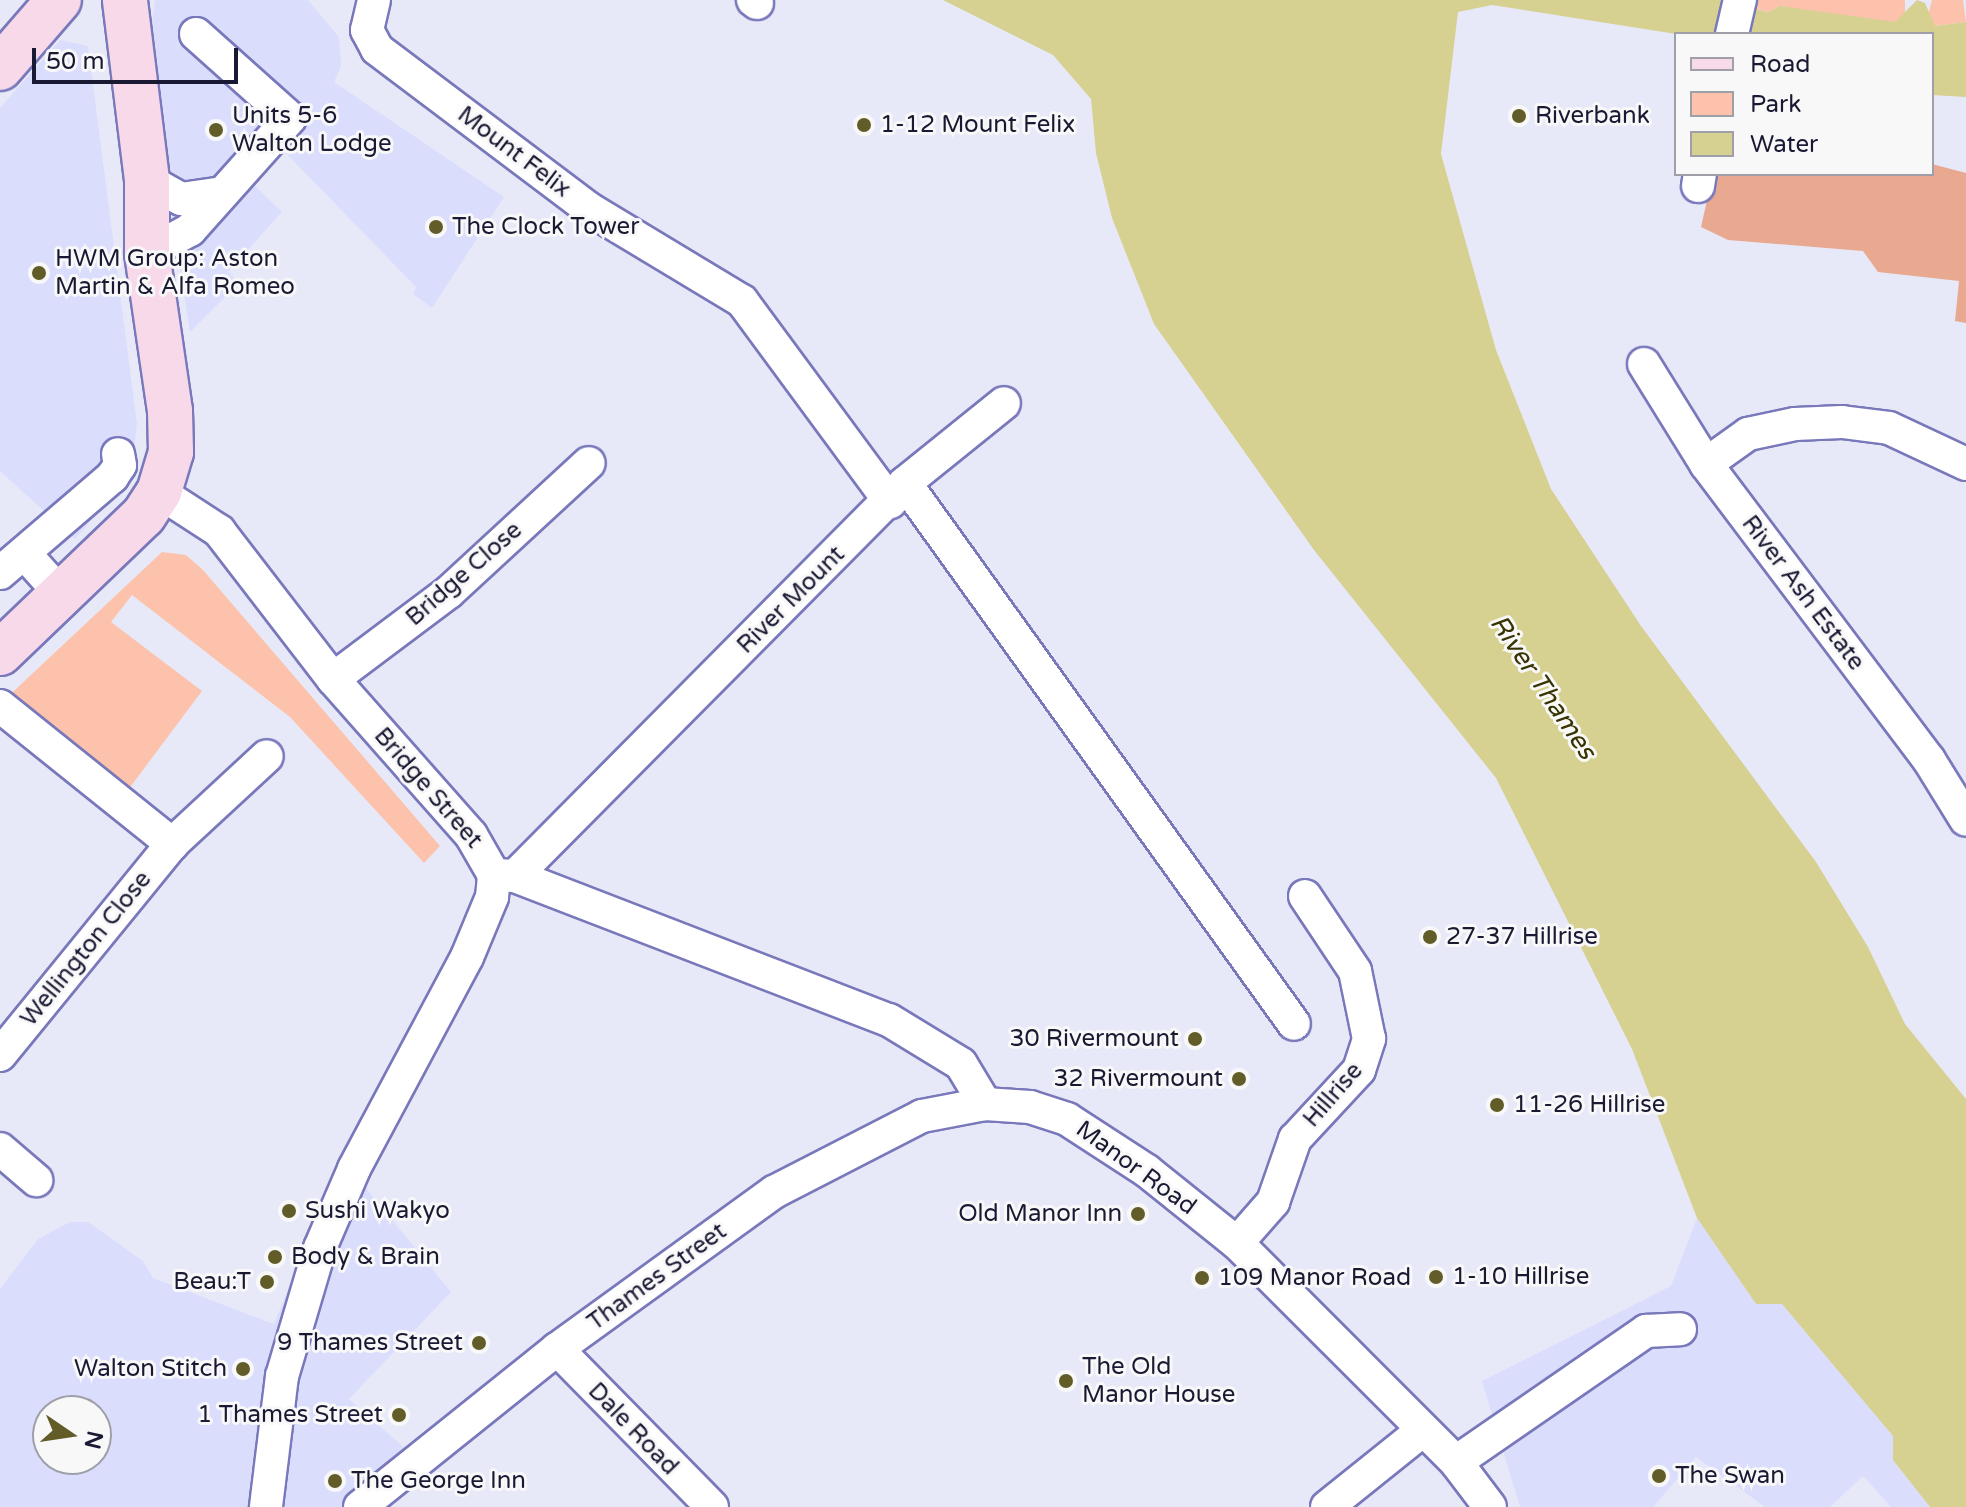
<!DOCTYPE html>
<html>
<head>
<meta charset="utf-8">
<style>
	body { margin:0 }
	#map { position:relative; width:1966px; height:1507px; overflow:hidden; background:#e8e9f8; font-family:"Varela Round",sans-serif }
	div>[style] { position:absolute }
	.built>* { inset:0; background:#dbddfd }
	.green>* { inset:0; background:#fcc2ab }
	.forest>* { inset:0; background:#e8a990 }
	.water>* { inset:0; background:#d6d091 }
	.roads { filter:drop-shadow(2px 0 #7878bb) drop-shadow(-2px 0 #7878bb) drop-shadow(0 2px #7878bb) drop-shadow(0 -2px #7878bb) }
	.minor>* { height:32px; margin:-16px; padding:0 16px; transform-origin:16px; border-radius:16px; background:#fff }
	.primary>* { height:44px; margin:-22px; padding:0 22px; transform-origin:22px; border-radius:22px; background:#f7d9ea }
	.dots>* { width:22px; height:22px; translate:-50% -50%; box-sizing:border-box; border:4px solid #f8f8f8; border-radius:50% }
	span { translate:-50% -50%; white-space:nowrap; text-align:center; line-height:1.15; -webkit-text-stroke:6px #f8f8f8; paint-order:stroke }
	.poi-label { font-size:24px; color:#1a1934 }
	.left { translate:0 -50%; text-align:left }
	.right { translate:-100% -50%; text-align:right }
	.street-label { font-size:24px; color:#1a1934 }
	.water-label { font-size:26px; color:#383300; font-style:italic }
	.legend { position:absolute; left:1674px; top:32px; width:260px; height:144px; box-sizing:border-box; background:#f8f8f8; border:2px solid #9f9faa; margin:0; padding:10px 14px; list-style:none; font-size:24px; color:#1a1934 }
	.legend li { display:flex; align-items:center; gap:16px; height:40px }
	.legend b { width:40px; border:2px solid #9f9faa }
	.north { position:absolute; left:32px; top:1395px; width:80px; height:80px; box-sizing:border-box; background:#f8f8f8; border:2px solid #9f9faa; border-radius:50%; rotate:103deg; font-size:22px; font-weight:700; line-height:32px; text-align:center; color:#1a1934 }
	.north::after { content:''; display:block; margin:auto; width:28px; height:36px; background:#625c28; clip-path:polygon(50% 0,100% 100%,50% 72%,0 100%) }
	.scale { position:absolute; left:32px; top:48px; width:206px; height:36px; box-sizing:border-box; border:4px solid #1a1934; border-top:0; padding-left:10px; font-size:24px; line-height:28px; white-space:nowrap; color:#1a1934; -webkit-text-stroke:6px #f8f8f8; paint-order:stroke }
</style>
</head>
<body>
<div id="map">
	<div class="built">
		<div style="clip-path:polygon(155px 0,308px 0,339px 37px,341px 66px,334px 82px,504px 197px,432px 308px,413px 294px,416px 287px,281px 148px,251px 182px,282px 212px,228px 272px,239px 283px,190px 332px,161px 144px,151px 30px)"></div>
		<div style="clip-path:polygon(60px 40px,88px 46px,137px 424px,131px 475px,75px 539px,0 471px,0 108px)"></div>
		<div style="clip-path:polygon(evenodd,362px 1183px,451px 1292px,349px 1399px,418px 1460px,359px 1507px,0 1507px,0 1289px,38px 1239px,70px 1222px,88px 1222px,143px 1261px,153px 1278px,274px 1324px,320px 1211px,362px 1183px,48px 1411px,96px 1411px,96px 1459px,48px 1459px,48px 1411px)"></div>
		<div style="clip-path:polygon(1697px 1218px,1756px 1304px,1782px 1304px,1893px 1436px,1893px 1460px,1930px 1507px,1891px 1507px,1863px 1476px,1830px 1507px,1765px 1507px,1696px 1457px,1653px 1507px,1520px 1507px,1482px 1381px,1671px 1286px)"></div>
	</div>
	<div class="green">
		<div style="clip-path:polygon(1753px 0,1905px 0,1905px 14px,1895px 22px,1865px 21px,1780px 6px,1768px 12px,1753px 8px)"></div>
		<div style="clip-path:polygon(1932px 0,1963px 0,1966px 22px,1935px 26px,1928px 15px)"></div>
		<div style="clip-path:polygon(162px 552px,186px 555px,203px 570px,440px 846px,424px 863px,290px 717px,132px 595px,111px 622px,202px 691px,119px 802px,0 704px)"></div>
	</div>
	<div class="forest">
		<div style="clip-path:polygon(1932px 164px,1966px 173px,1966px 323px,1955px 321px,1959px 281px,1878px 272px,1863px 251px,1728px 240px,1701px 227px,1713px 174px,1932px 174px)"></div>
	</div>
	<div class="water">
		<div style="clip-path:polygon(943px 0,1720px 0,1768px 12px,1780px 6px,1895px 22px,1917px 0,1925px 3px,1935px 26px,1966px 22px,1966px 97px,1932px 95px,1932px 34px,1676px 34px,1492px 5px,1458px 12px,1441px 154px,1496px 350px,1551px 489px,1641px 626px,1816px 862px,1868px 947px,1905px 1024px,1966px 1099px,1966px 1507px,1930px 1507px,1893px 1460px,1893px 1436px,1782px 1304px,1756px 1304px,1697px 1218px,1632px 1049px,1496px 778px,1314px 550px,1154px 324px,1112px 218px,1096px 153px,1091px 99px,1053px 55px)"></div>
	</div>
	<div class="roads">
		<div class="minor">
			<div style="left:374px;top:0;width:31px;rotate:103deg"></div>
			<div style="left:367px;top:30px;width:21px;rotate:62deg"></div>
			<div style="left:377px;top:49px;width:268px;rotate:37deg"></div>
			<div style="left:591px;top:210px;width:176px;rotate:31.1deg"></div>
			<div style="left:742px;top:301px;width:250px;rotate:53.6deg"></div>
			<div style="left:753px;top:0;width:5px;rotate:37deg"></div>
			<div style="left:1732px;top:34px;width:35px;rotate:-77deg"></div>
			<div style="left:147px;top:180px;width:39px;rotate:29deg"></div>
			<div style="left:181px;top:199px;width:42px;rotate:-8.1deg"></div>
			<div style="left:1698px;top:186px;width:12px;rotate:-81deg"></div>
			<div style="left:147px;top:253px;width:49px;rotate:-28.1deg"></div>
			<div style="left:190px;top:230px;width:150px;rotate:-48.2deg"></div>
			<div style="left:290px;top:118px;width:126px;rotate:-138.2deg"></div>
			<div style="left:1644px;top:364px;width:118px;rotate:58.2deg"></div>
			<div style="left:1706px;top:464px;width:371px;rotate:53deg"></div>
			<div style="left:1929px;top:760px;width:70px;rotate:58.3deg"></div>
			<div style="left:1706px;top:464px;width:52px;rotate:-35.5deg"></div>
			<div style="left:1748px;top:434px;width:48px;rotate:-12deg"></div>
			<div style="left:1795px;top:424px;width:47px;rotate:-2.4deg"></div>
			<div style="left:1842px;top:422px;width:47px;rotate:7.3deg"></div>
			<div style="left:1889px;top:428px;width:85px;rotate:25.1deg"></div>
			<div style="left:905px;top:483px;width:666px;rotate:54.28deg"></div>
			<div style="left:159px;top:492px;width:72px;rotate:33deg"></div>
			<div style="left:219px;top:531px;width:187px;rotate:52.4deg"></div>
			<div style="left:333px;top:679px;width:208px;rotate:48.5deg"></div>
			<div style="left:471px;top:835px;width:46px;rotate:60.1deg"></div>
			<div style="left:494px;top:875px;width:22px;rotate:95deg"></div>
			<div style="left:492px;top:897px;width:65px;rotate:112.6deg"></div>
			<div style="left:467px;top:957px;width:240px;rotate:118.1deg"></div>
			<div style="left:354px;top:1169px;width:86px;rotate:113.3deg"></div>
			<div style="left:320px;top:1248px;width:134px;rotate:106.5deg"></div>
			<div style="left:282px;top:1376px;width:132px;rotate:97deg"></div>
			<div style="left:24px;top:553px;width:57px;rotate:47.9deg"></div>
			<div style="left:0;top:573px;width:148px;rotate:-40.6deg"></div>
			<div style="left:112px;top:477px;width:14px;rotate:-56deg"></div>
			<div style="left:120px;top:465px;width:11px;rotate:-100deg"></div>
			<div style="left:333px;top:679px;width:145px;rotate:-36.9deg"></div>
			<div style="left:449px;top:592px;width:190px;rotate:-42.7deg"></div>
			<div style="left:0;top:706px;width:221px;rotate:38.7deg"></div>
			<div style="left:495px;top:875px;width:20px;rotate:3deg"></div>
			<div style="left:515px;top:876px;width:401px;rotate:21.1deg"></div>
			<div style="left:889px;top:1020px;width:84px;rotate:31.4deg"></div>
			<div style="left:961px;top:1064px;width:47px;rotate:59deg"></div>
			<div style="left:515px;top:876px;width:554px;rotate:-45.22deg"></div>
			<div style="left:905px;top:483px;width:127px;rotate:-38.9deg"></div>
			<div style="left:0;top:1055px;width:272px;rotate:-50.8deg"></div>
			<div style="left:172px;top:844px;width:129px;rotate:-42.8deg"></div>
			<div style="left:0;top:1149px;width:48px;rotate:40.7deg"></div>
			<div style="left:1237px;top:1243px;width:55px;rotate:-48.7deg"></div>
			<div style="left:1273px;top:1202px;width:67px;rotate:-70.8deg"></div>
			<div style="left:1295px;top:1139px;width:94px;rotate:-47.2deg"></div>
			<div style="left:1359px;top:1070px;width:33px;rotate:-72deg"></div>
			<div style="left:1369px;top:1039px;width:69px;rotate:-101.6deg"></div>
			<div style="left:1355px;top:971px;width:90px;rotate:-123.7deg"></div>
			<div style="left:557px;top:1349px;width:221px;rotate:45.5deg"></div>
			<div style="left:1456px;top:1462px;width:231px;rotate:-34.6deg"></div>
			<div style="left:1646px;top:1331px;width:34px;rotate:-3deg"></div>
			<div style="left:360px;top:1507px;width:253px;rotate:-38.7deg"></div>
			<div style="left:557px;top:1349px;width:268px;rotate:-35.9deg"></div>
			<div style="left:774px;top:1192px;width:166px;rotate:-27.2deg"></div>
			<div style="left:922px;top:1116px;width:64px;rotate:-10.8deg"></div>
			<div style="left:985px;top:1104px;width:45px;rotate:3.8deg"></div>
			<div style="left:1030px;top:1107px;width:39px;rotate:18deg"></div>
			<div style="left:1067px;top:1119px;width:95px;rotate:33deg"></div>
			<div style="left:1147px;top:1171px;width:115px;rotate:38.7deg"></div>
			<div style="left:1237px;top:1243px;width:310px;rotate:45deg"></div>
			<div style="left:1456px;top:1462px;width:56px;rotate:52.9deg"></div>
			<div style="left:1327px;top:1507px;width:123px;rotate:-38.7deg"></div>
		</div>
		<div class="primary">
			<div style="left:0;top:68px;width:90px;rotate:-49.1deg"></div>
			<div style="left:0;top:653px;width:199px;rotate:-43.8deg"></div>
			<div style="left:144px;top:515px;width:27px;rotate:-57deg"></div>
			<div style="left:159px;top:492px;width:42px;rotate:-73.3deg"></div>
			<div style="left:171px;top:452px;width:41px;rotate:-91.4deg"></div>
			<div style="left:170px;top:411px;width:160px;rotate:-98.3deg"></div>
			<div style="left:147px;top:253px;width:73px;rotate:-90deg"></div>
			<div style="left:147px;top:180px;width:181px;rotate:-97deg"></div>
		</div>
	</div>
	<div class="dots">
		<div style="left:1519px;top:116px;background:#625c28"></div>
		<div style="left:864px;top:125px;background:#625c28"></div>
		<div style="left:216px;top:130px;background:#625c28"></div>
		<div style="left:436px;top:227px;background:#625c28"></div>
		<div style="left:39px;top:273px;background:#625c28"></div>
		<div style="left:1430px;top:937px;background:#625c28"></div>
		<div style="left:1195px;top:1039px;background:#625c28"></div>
		<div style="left:1239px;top:1079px;background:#625c28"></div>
		<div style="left:1497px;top:1105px;background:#625c28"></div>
		<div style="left:289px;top:1211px;background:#625c28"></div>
		<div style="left:1138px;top:1214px;background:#625c28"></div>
		<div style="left:275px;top:1257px;background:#625c28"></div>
		<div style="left:1436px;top:1277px;background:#625c28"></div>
		<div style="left:1202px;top:1278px;background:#625c28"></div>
		<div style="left:267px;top:1282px;background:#625c28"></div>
		<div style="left:479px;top:1343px;background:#625c28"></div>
		<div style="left:243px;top:1369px;background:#625c28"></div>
		<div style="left:1066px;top:1381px;background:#625c28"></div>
		<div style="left:399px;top:1415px;background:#625c28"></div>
		<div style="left:1659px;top:1476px;background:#625c28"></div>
		<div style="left:335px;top:1481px;background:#625c28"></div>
	</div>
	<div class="poi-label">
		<span class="left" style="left:232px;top:130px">Units 5-6<br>Walton Lodge</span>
		<span class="left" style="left:1535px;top:116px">Riverbank</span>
		<span class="left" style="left:880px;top:125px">1-12 Mount Felix</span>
		<span class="left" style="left:452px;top:227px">The Clock Tower</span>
		<span class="left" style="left:55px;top:273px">HWM Group: Aston<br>Martin &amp; Alfa Romeo</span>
		<span class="left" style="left:1446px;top:937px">27-37 Hillrise</span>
		<span class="right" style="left:1179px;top:1039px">30 Rivermount</span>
		<span class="right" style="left:1223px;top:1079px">32 Rivermount</span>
		<span class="left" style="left:1513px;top:1105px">11-26 Hillrise</span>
		<span class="left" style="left:305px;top:1211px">Sushi Wakyo</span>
		<span class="right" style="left:1122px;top:1214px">Old Manor Inn</span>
		<span class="left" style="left:291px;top:1257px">Body &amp; Brain</span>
		<span class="left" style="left:1452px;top:1277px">1-10 Hillrise</span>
		<span class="left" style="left:1218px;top:1278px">109 Manor Road</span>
		<span class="right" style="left:251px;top:1282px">Beau:T</span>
		<span class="right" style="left:463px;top:1343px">9 Thames Street</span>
		<span class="left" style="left:1082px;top:1381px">The Old<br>Manor House</span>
		<span class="right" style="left:227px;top:1369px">Walton Stitch</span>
		<span class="right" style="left:383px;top:1415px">1 Thames Street</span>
		<span class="left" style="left:1675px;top:1476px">The Swan</span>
		<span class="left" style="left:351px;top:1481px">The George Inn</span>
	</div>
	<div class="street-label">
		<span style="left:514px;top:152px;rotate:37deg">Mount Felix</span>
		<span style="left:464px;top:574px;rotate:-41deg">Bridge Close</span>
		<span style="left:1803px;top:593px;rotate:53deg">River Ash Estate</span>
		<span style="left:791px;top:600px;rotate:-45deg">River Mount</span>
		<span style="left:428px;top:788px;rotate:49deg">Bridge Street</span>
		<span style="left:86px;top:949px;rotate:-51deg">Wellington Close</span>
		<span style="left:1333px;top:1095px;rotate:-49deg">Hillrise</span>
		<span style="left:1136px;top:1168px;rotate:36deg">Manor Road</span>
		<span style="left:657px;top:1277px;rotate:-36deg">Thames Street</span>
		<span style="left:633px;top:1429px;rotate:46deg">Dale Road</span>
	</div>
	<div class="water-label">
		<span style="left:1543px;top:687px;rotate:56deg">River Thames</span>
	</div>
	<ul class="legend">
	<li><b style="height:10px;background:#f7d9ea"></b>Road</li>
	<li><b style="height:22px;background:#fcc2ab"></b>Park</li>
	<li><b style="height:22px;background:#d6d091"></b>Water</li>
	</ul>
	<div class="north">N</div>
	<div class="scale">50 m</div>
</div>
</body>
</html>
